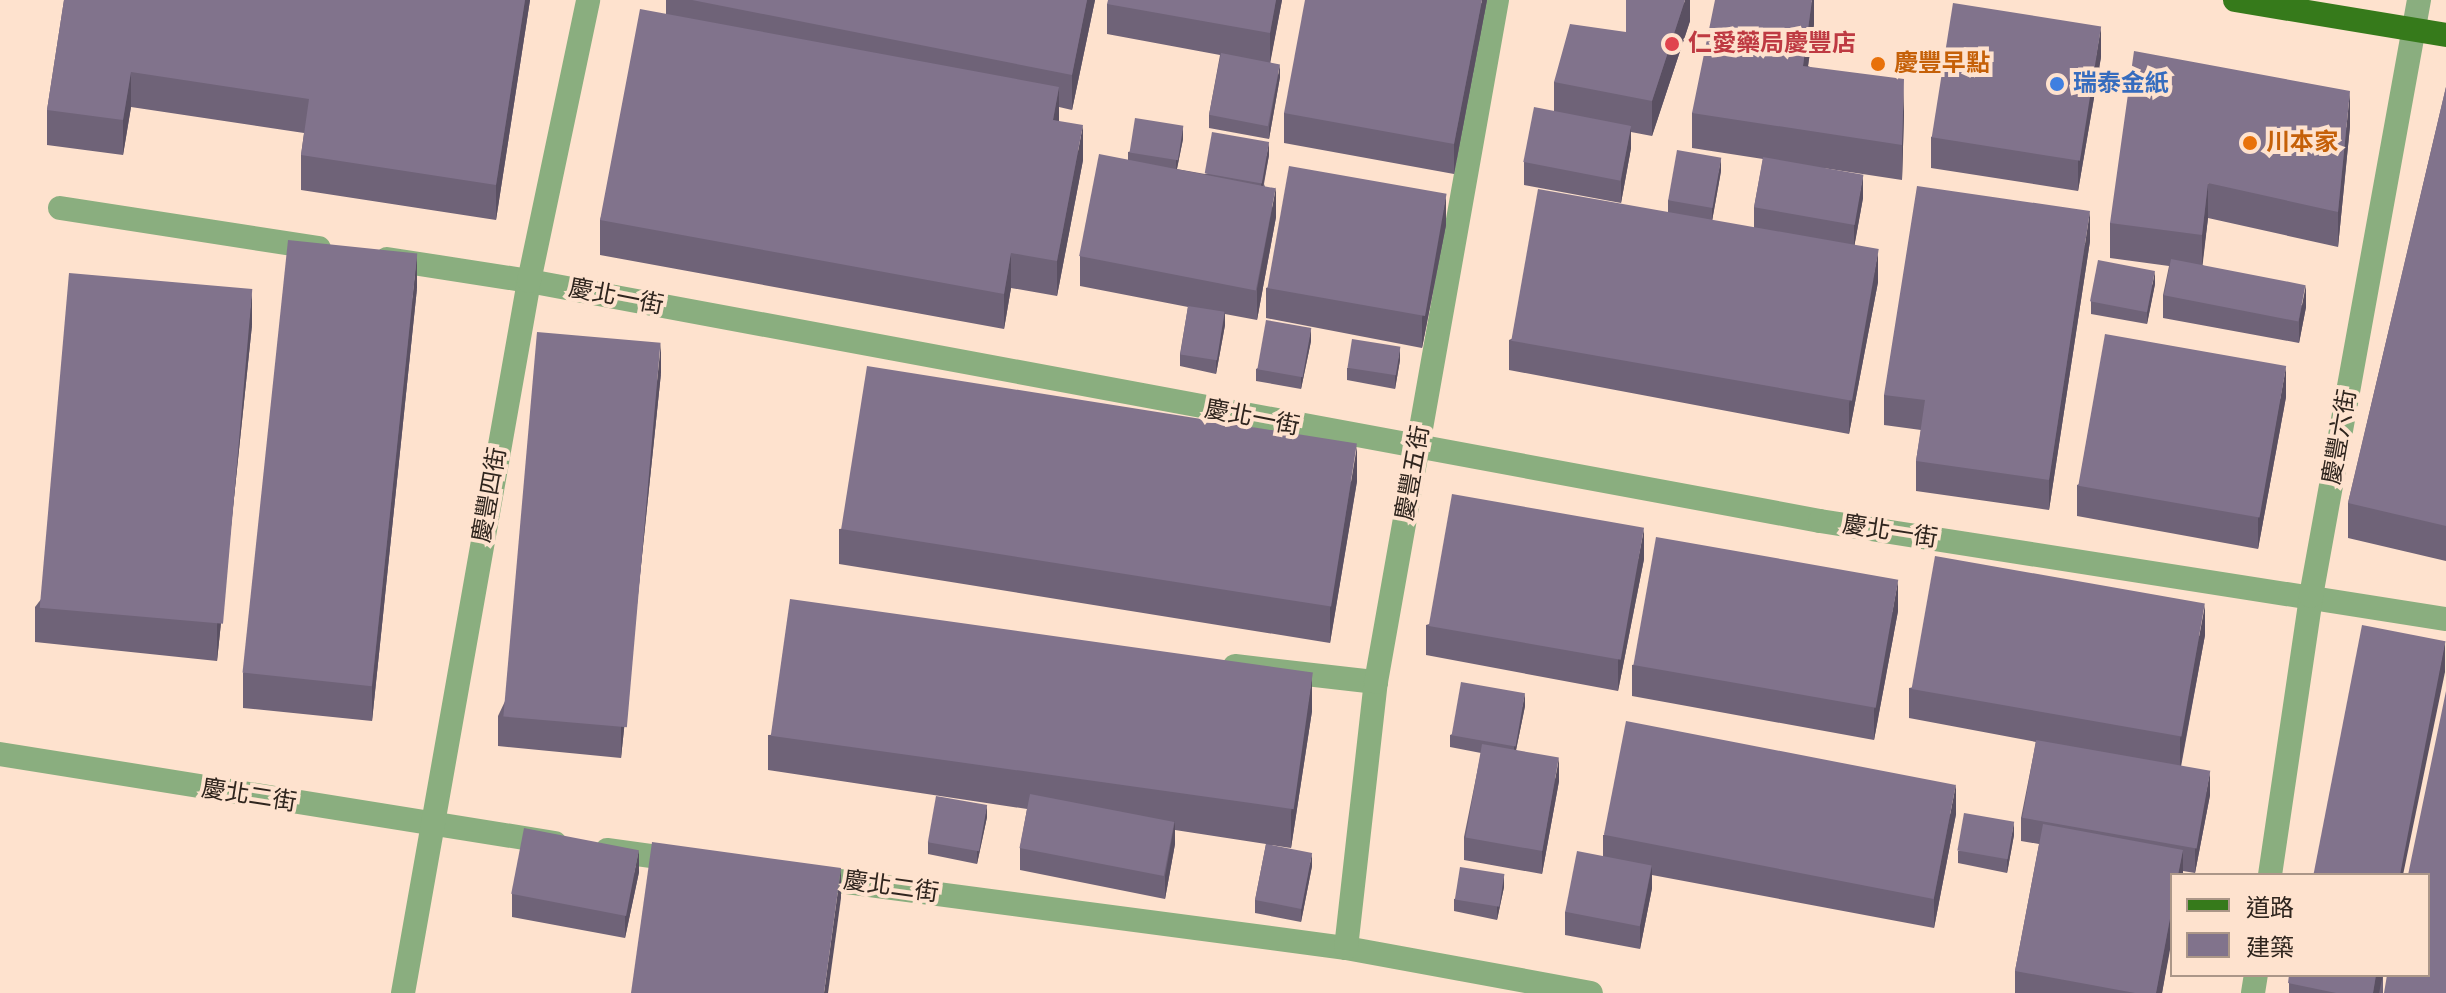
<!DOCTYPE html>
<html>
<head>
<meta charset="utf-8">
<style>
	body { margin:0 }
	#map { position:relative; width:2446px; height:993px; overflow:hidden; background:#fee2ce; font-family:"DejaVu Sans","Noto Sans TC",sans-serif }
	div>[style] { position:absolute }
	.lane>* { height:24px; margin:-12px; padding:0 12px; transform-origin:12px; border-radius:12px; background:#8aae7f }
	.street>* { height:24px; margin:-12px; padding:0 12px; transform-origin:12px; border-radius:12px; background:#8aae7f }
	.primary>* { height:24px; margin:-12px; padding:0 12px; transform-origin:12px; border-radius:12px; background:#367a1b }
	.wall>* { inset:0; background:#6f6378; transform-origin:0 0 }
	.shaded-wall>* { inset:0; background:#5a5062 }
	.building>* { inset:0; background:#81738c; transform-origin:0 0 }
	.dots>* { width:22px; height:22px; translate:-50% -50%; box-sizing:border-box; border:4px solid #fee2ce; border-radius:50% }
	span { translate:-50% -50%; white-space:nowrap; text-align:center; line-height:1.15; -webkit-text-stroke:8px #fee2ce; paint-order:stroke }
	.health-label { font-size:24px; color:#be3a42; font-weight:700 }
	.left { translate:0 -50%; text-align:left }
	.food-label { font-size:24px; color:#c56008; font-weight:700 }
	.shop-label { font-size:24px; color:#366cbe; font-weight:700 }
	.street-label { font-size:24px; color:#2f251e }
	.legend { position:absolute; left:2170px; top:873px; width:260px; height:104px; box-sizing:border-box; background:#fee2ce; border:2px solid #ab9688; margin:0; padding:10px 14px; list-style:none; font-size:24px; color:#2f251e }
	.legend li { display:flex; align-items:center; gap:16px; height:40px }
	.legend b { width:40px; border:2px solid #ab9688 }
</style>
</head>
<body>
<div id="map">
	<div class="lane">
		<div style="left:60px;top:208px;width:262px;rotate:8.8deg"></div>
		<div style="left:387px;top:259px;width:144px;rotate:8.8deg"></div>
		<div style="left:1235px;top:666px;width:142px;rotate:6.5deg"></div>
	</div>
	<div class="street">
		<div style="left:529px;top:281px;width:1313px;rotate:10.53deg"></div>
		<div style="left:1820px;top:521px;width:634px;rotate:8.9deg"></div>
		<div style="left:0;top:754px;width:562px;rotate:9.11deg"></div>
		<div style="left:607px;top:850px;width:75px;rotate:7.7deg"></div>
		<div style="left:2270px;top:875px;width:282px;rotate:-81.6deg"></div>
		<div style="left:2311px;top:596px;width:606px;rotate:-79.73deg"></div>
		<div style="left:809px;top:877px;width:542px;rotate:7.53deg"></div>
		<div style="left:1346px;top:948px;width:249px;rotate:10.4deg"></div>
		<div style="left:1346px;top:948px;width:268px;rotate:-83.6deg"></div>
		<div style="left:1376px;top:682px;width:693px;rotate:-79.94deg"></div>
		<div style="left:403px;top:993px;width:723px;rotate:-79.96deg"></div>
		<div style="left:529px;top:281px;width:287px;rotate:-78.1deg"></div>
		<div style="left:2253px;top:993px;width:18px;rotate:-81deg"></div>
	</div>
	<div class="primary">
		<div style="left:2235px;top:0;width:214px;rotate:9.4deg"></div>
	</div>
	<div class="wall">
		<div style="clip-path:polygon(64px 0,530px 0,496px 220px,301px 190px,301px 155px,304px 133px,131px 107px,123px 155px,47px 145px,47px 110px)"></div>
		<div style="clip-path:polygon(666px 0,1095px 0,1072px 110px,1059px 107px,1059px 121px,1083px 160px,1057px 296px,1011px 288px,1004px 329px,600px 255px,600px 220px,666px 14px)"></div>
		<div style="clip-path:polygon(1282px 0,1270px 62px,1280px 77px,1269px 139px,1209px 128px,1209px 115px,1220px 55px,1107px 34px,1107px 4px)"></div>
		<div style="clip-path:polygon(1487px 0,1454px 174px,1284px 143px,1284px 113px)"></div>
		<div style="clip-path:polygon(1690px 0,1690px 21px,1652px 136px,1631px 132px,1631px 148px,1621px 203px,1524px 185px,1524px 162px,1554px 111px,1554px 82px,1626px 32px)"></div>
		<div style="clip-path:polygon(1814px 0,1814px 24px,1808px 66px,1904px 114px,1902px 180px,1823px 168px,1863px 198px,1854px 247px,1878px 282px,1849px 434px,1509px 370px,1509px 340px,1754px 229px,1754px 207px,1763px 159px,1692px 148px,1692px 113px)"></div>
		<div style="clip-path:polygon(2101px 57px,2078px 191px,1931px 168px,1931px 137px)"></div>
		<div style="clip-path:polygon(2446px 87px,2446px 561px,2348px 538px,2348px 503px)"></div>
		<div style="clip-path:polygon(2350px 126px,2338px 247px,2208px 218px,2202px 265px,2306px 307px,2299px 343px,2163px 318px,2163px 295px,2169px 266px,2110px 258px,2110px 223px)"></div>
		<div style="clip-path:polygon(1183px 139px,1177px 169px,1205px 174px,1269px 155px,1264px 184px,1276px 217px,1257px 320px,1225px 314px,1225px 325px,1216px 374px,1180px 366px,1180px 354px,1188px 307px,1080px 286px,1080px 256px,1128px 160px,1128px 152px)"></div>
		<div style="clip-path:polygon(1721px 171px,1712px 221px,1668px 213px,1668px 200px)"></div>
		<div style="clip-path:polygon(1446px 225px,1422px 348px,1266px 318px,1266px 288px)"></div>
		<div style="clip-path:polygon(2090px 241px,2049px 510px,1916px 491px,1916px 461px,1921px 430px,1884px 425px,1884px 395px)"></div>
		<div style="clip-path:polygon(2155px 284px,2147px 324px,2091px 314px,2091px 301px)"></div>
		<div style="clip-path:polygon(417px 288px,372px 721px,243px 708px,243px 673px)"></div>
		<div style="clip-path:polygon(252px 325px,217px 661px,35px 642px,35px 607px)"></div>
		<div style="clip-path:polygon(1311px 341px,1301px 389px,1256px 381px,1256px 369px)"></div>
		<div style="clip-path:polygon(1400px 360px,1395px 389px,1347px 380px,1347px 368px)"></div>
		<div style="clip-path:polygon(661px 373px,621px 758px,498px 746px,498px 716px)"></div>
		<div style="clip-path:polygon(2286px 397px,2258px 549px,2077px 516px,2077px 485px)"></div>
		<div style="clip-path:polygon(1357px 481px,1330px 643px,839px 564px,839px 529px)"></div>
		<div style="clip-path:polygon(1644px 559px,1618px 691px,1426px 655px,1426px 625px)"></div>
		<div style="clip-path:polygon(1898px 611px,1874px 740px,1632px 696px,1632px 665px)"></div>
		<div style="clip-path:polygon(2205px 635px,2181px 767px,2210px 795px,2195px 873px,2183px 871px,2162px 993px,2015px 993px,2015px 971px,2039px 844px,2021px 841px,2021px 818px,2036px 742px,1909px 718px,1909px 688px)"></div>
		<div style="clip-path:polygon(1525px 706px,1516px 750px,1559px 781px,1542px 874px,1464px 860px,1464px 837px,1481px 753px,1450px 747px,1450px 735px)"></div>
		<div style="clip-path:polygon(1312px 711px,1291px 848px,1271px 845px,1312px 866px,1301px 922px,1255px 913px,1255px 900px,1266px 844px,1175px 830px,1175px 844px,1165px 899px,1020px 870px,1020px 848px,1027px 809px,768px 770px,768px 735px)"></div>
		<div style="clip-path:polygon(1956px 814px,1934px 928px,1652px 875px,1652px 888px,1640px 949px,1565px 935px,1565px 912px,1603px 856px,1603px 835px)"></div>
		<div style="clip-path:polygon(987px 817px,977px 864px,928px 854px,928px 842px)"></div>
		<div style="clip-path:polygon(2014px 835px,2007px 873px,1958px 863px,1958px 851px)"></div>
		<div style="clip-path:polygon(639px 872px,625px 938px,512px 917px,512px 894px)"></div>
		<div style="clip-path:polygon(1504px 887px,1497px 920px,1454px 911px,1454px 899px)"></div>
		<div style="left:2289px;top:975px;width:94px;height:18px"></div>
	</div>
	<div class="shaded-wall">
		<div style="clip-path:polygon(525px 0,530px 0,496px 220px,496px 185px)"></div>
		<div style="clip-path:polygon(1087px 0,1095px 0,1072px 110px,1072px 75px)"></div>
		<div style="clip-path:polygon(1276px 0,1282px 0,1270px 64px,1270px 33px)"></div>
		<div style="clip-path:polygon(1482px 0,1487px 0,1454px 174px,1454px 144px)"></div>
		<div style="clip-path:polygon(1685px 0,1690px 0,1690px 21px,1652px 136px,1652px 101px)"></div>
		<div style="clip-path:polygon(1812px 0,1814px 0,1814px 24px,1803px 101px,1803px 66px)"></div>
		<div style="clip-path:polygon(2101px 27px,2101px 57px,2078px 191px,2078px 161px)"></div>
		<div style="clip-path:polygon(1280px 64px,1280px 77px,1269px 139px,1269px 127px)"></div>
		<div style="clip-path:polygon(131px 72px,131px 107px,123px 155px,123px 120px)"></div>
		<div style="clip-path:polygon(1904px 79px,1904px 114px,1902px 180px,1902px 145px)"></div>
		<div style="clip-path:polygon(1059px 87px,1059px 122px,1053px 120px)"></div>
		<div style="clip-path:polygon(2350px 91px,2350px 126px,2338px 247px,2338px 212px)"></div>
		<div style="clip-path:polygon(1083px 125px,1083px 160px,1057px 296px,1057px 261px)"></div>
		<div style="clip-path:polygon(1631px 125px,1631px 148px,1621px 203px,1621px 180px)"></div>
		<div style="clip-path:polygon(1183px 126px,1183px 139px,1176px 173px,1176px 161px)"></div>
		<div style="clip-path:polygon(1269px 142px,1269px 155px,1261px 196px,1261px 184px)"></div>
		<div style="clip-path:polygon(1721px 158px,1721px 171px,1712px 221px,1712px 208px)"></div>
		<div style="clip-path:polygon(1863px 175px,1863px 198px,1854px 248px,1854px 225px)"></div>
		<div style="clip-path:polygon(2208px 183px,2208px 218px,2202px 270px,2202px 235px)"></div>
		<div style="clip-path:polygon(1276px 187px,1276px 217px,1257px 320px,1257px 289px)"></div>
		<div style="clip-path:polygon(1446px 195px,1446px 225px,1422px 348px,1422px 318px)"></div>
		<div style="clip-path:polygon(2090px 211px,2090px 241px,2049px 510px,2049px 480px)"></div>
		<div style="clip-path:polygon(1878px 252px,1878px 282px,1849px 434px,1849px 404px)"></div>
		<div style="clip-path:polygon(417px 253px,417px 288px,372px 721px,372px 686px)"></div>
		<div style="clip-path:polygon(1011px 253px,1011px 288px,1004px 329px,1004px 294px)"></div>
		<div style="clip-path:polygon(2155px 271px,2155px 284px,2147px 324px,2147px 312px)"></div>
		<div style="clip-path:polygon(2306px 285px,2306px 307px,2299px 343px,2299px 320px)"></div>
		<div style="clip-path:polygon(252px 290px,252px 325px,217px 661px,217px 626px)"></div>
		<div style="clip-path:polygon(1225px 312px,1225px 325px,1216px 374px,1216px 361px)"></div>
		<div style="clip-path:polygon(1311px 328px,1311px 341px,1301px 389px,1301px 376px)"></div>
		<div style="clip-path:polygon(661px 343px,661px 373px,621px 758px,621px 728px)"></div>
		<div style="clip-path:polygon(1400px 347px,1400px 360px,1395px 389px,1395px 377px)"></div>
		<div style="clip-path:polygon(2286px 367px,2286px 397px,2258px 549px,2258px 519px)"></div>
		<div style="clip-path:polygon(1357px 446px,1357px 481px,1330px 643px,1330px 608px)"></div>
		<div style="clip-path:polygon(1644px 529px,1644px 559px,1618px 691px,1618px 661px)"></div>
		<div style="clip-path:polygon(1898px 581px,1898px 611px,1874px 740px,1874px 710px)"></div>
		<div style="clip-path:polygon(2205px 605px,2205px 635px,2180px 769px,2180px 739px)"></div>
		<div style="clip-path:polygon(2445px 641px,2445px 672px,2403px 875px,2397px 875px)"></div>
		<div style="clip-path:polygon(1312px 676px,1312px 711px,1291px 848px,1291px 813px)"></div>
		<div style="clip-path:polygon(1525px 693px,1525px 706px,1514px 760px,1514px 747px)"></div>
		<div style="clip-path:polygon(1559px 758px,1559px 781px,1542px 874px,1542px 851px)"></div>
		<div style="clip-path:polygon(2210px 772px,2210px 795px,2195px 873px,2195px 850px)"></div>
		<div style="clip-path:polygon(1956px 784px,1956px 814px,1934px 928px,1934px 898px)"></div>
		<div style="clip-path:polygon(987px 805px,987px 817px,977px 864px,977px 851px)"></div>
		<div style="clip-path:polygon(1175px 821px,1175px 844px,1165px 899px,1165px 876px)"></div>
		<div style="clip-path:polygon(2014px 822px,2014px 835px,2007px 873px,2007px 860px)"></div>
		<div style="clip-path:polygon(639px 850px,639px 872px,625px 938px,625px 915px)"></div>
		<div style="clip-path:polygon(2183px 850px,2183px 875px,2178px 875px)"></div>
		<div style="clip-path:polygon(1312px 853px,1312px 866px,1301px 922px,1301px 910px)"></div>
		<div style="clip-path:polygon(1652px 866px,1652px 888px,1640px 949px,1640px 926px)"></div>
		<div style="clip-path:polygon(841px 868px,841px 898px,828px 993px,824px 993px)"></div>
		<div style="clip-path:polygon(1504px 874px,1504px 887px,1497px 920px,1497px 907px)"></div>
		<div style="clip-path:polygon(2172px 908px,2172px 939px,2162px 993px,2156px 993px)"></div>
		<div style="clip-path:polygon(2376px 975px,2383px 975px,2379px 993px,2373px 993px)"></div>
	</div>
	<div class="building">
		<div style="clip-path:polygon(64px 0,525px 0,496px 185px,301px 155px,309px 99px,131px 72px,123px 120px,47px 110px)"></div>
		<div style="clip-path:polygon(692px 0,1087px 0,1072px 75px)"></div>
		<div style="clip-path:polygon(1108px 0,1276px 0,1270px 33px,1107px 4px)"></div>
		<div style="clip-path:polygon(1305px 0,1482px 0,1454px 144px,1284px 113px)"></div>
		<div style="clip-path:polygon(1626px 0,1685px 0,1652px 101px,1554px 82px,1570px 24px,1626px 32px)"></div>
		<div style="clip-path:polygon(1715px 0,1812px 0,1803px 66px,1904px 79px,1902px 145px,1692px 113px)"></div>
		<div style="left:1953px;top:3px;width:150px;height:136px;rotate:9deg"></div>
		<div style="clip-path:polygon(640px 9px,1059px 87px,1053px 120px,1083px 125px,1057px 261px,1011px 253px,1004px 294px,600px 220px)"></div>
		<div style="clip-path:polygon(2134px 51px,2350px 91px,2338px 212px,2208px 183px,2202px 235px,2110px 223px)"></div>
		<div style="left:1221px;top:53px;width:60px;height:63px;rotate:11deg"></div>
		<div style="clip-path:polygon(2446px 87px,2446px 526px,2348px 503px)"></div>
		<div style="left:1534px;top:107px;width:99px;height:56px;rotate:11deg"></div>
		<div style="left:1135px;top:118px;width:49px;height:35px;rotate:9deg"></div>
		<div style="left:1212px;top:132px;width:58px;height:42px;rotate:10deg"></div>
		<div style="left:1677px;top:150px;width:45px;height:51px;rotate:10deg"></div>
		<div style="left:1099px;top:154px;width:180px;height:104px;rotate:11deg"></div>
		<div style="left:1763px;top:157px;width:102px;height:51px;rotate:10deg"></div>
		<div style="left:1289px;top:166px;width:160px;height:124px;rotate:10deg"></div>
		<div style="clip-path:polygon(1917px 186px,2090px 211px,2049px 480px,1916px 461px,1925px 400px,1884px 395px)"></div>
		<div style="left:1538px;top:189px;width:346px;height:154px;rotate:10deg"></div>
		<div style="left:288px;top:240px;width:130px;height:435px;rotate:6deg"></div>
		<div style="left:2171px;top:259px;width:137px;height:37px;rotate:11deg"></div>
		<div style="left:2098px;top:260px;width:58px;height:42px;rotate:11deg"></div>
		<div style="left:69px;top:273px;width:184px;height:336px;rotate:5deg"></div>
		<div style="left:1188px;top:306px;width:37px;height:49px;rotate:9deg"></div>
		<div style="left:1266px;top:320px;width:46px;height:50px;rotate:10deg"></div>
		<div style="left:537px;top:332px;width:124px;height:386px;rotate:5deg"></div>
		<div style="left:2105px;top:334px;width:184px;height:154px;rotate:10deg"></div>
		<div style="left:1352px;top:339px;width:49px;height:29px;rotate:9deg"></div>
		<div style="left:867px;top:366px;width:496px;height:165px;rotate:9deg"></div>
		<div style="left:1452px;top:494px;width:195px;height:134px;rotate:10deg"></div>
		<div style="left:1656px;top:537px;width:246px;height:130px;rotate:10deg"></div>
		<div style="left:1935px;top:556px;width:274px;height:135px;rotate:10deg"></div>
		<div style="left:790px;top:599px;width:528px;height:138px;rotate:8deg"></div>
		<div style="left:2362px;top:625px;width:85px;height:255px;rotate:11deg"></div>
		<div style="left:1461px;top:682px;width:65px;height:54px;rotate:10deg"></div>
		<div style="clip-path:polygon(2446px 691px,2446px 993px,2384px 993px,2387px 975px,2428px 975px,2428px 875px,2408px 875px)"></div>
		<div style="left:1626px;top:721px;width:336px;height:116px;rotate:11deg"></div>
		<div style="left:2036px;top:740px;width:177px;height:79px;rotate:10deg"></div>
		<div style="left:1482px;top:744px;width:78px;height:95px;rotate:10deg"></div>
		<div style="left:1030px;top:794px;width:147px;height:55px;rotate:11deg"></div>
		<div style="left:936px;top:796px;width:52px;height:47px;rotate:10deg"></div>
		<div style="left:1964px;top:813px;width:51px;height:38px;rotate:10deg"></div>
		<div style="clip-path:polygon(2043px 824px,2183px 850px,2178px 875px,2172px 875px,2172px 908px,2156px 993px,2135px 993px,2015px 971px)"></div>
		<div style="left:524px;top:828px;width:117px;height:67px;rotate:11deg"></div>
		<div style="clip-path:polygon(652px 842px,841px 868px,824px 993px,631px 993px)"></div>
		<div style="left:1266px;top:844px;width:47px;height:57px;rotate:11deg"></div>
		<div style="left:1577px;top:851px;width:76px;height:62px;rotate:11deg"></div>
		<div style="left:1460px;top:867px;width:45px;height:33px;rotate:9deg"></div>
		<div style="clip-path:polygon(2289px 975px,2376px 975px,2373px 993px,2336px 993px,2288px 983px)"></div>
	</div>
	<div class="dots">
		<div style="left:1672px;top:44px;background:#e0444e"></div>
		<div style="left:1878px;top:64px;background:#e8710a"></div>
		<div style="left:2057px;top:84px;background:#3f7fe0"></div>
		<div style="left:2250px;top:143px;background:#e8710a"></div>
	</div>
	<div class="health-label">
		<span class="left" style="left:1688px;top:44px">仁愛藥局慶豐店</span>
	</div>
	<div class="food-label">
		<span class="left" style="left:1894px;top:64px">慶豐早點</span>
		<span class="left" style="left:2266px;top:143px">川本家</span>
	</div>
	<div class="shop-label">
		<span class="left" style="left:2073px;top:84px">瑞泰金紙</span>
	</div>
	<div class="street-label">
		<span style="left:616px;top:297px;rotate:11deg">慶北一街</span>
		<span style="left:1252px;top:418px;rotate:11deg">慶北一街</span>
		<span style="left:2340px;top:437px;rotate:-80deg">慶豐六街</span>
		<span style="left:1413px;top:473px;rotate:-80deg">慶豐五街</span>
		<span style="left:490px;top:495px;rotate:-80deg">慶豐四街</span>
		<span style="left:1890px;top:532px;rotate:9deg">慶北一街</span>
		<span style="left:249px;top:796px;rotate:9deg">慶北二街</span>
		<span style="left:891px;top:887px;rotate:8deg">慶北二街</span>
	</div>
	<ul class="legend">
	<li><b style="height:10px;background:#367a1b"></b>道路</li>
	<li><b style="height:22px;background:#81738c"></b>建築</li>
	</ul>
</div>
</body>
</html>
